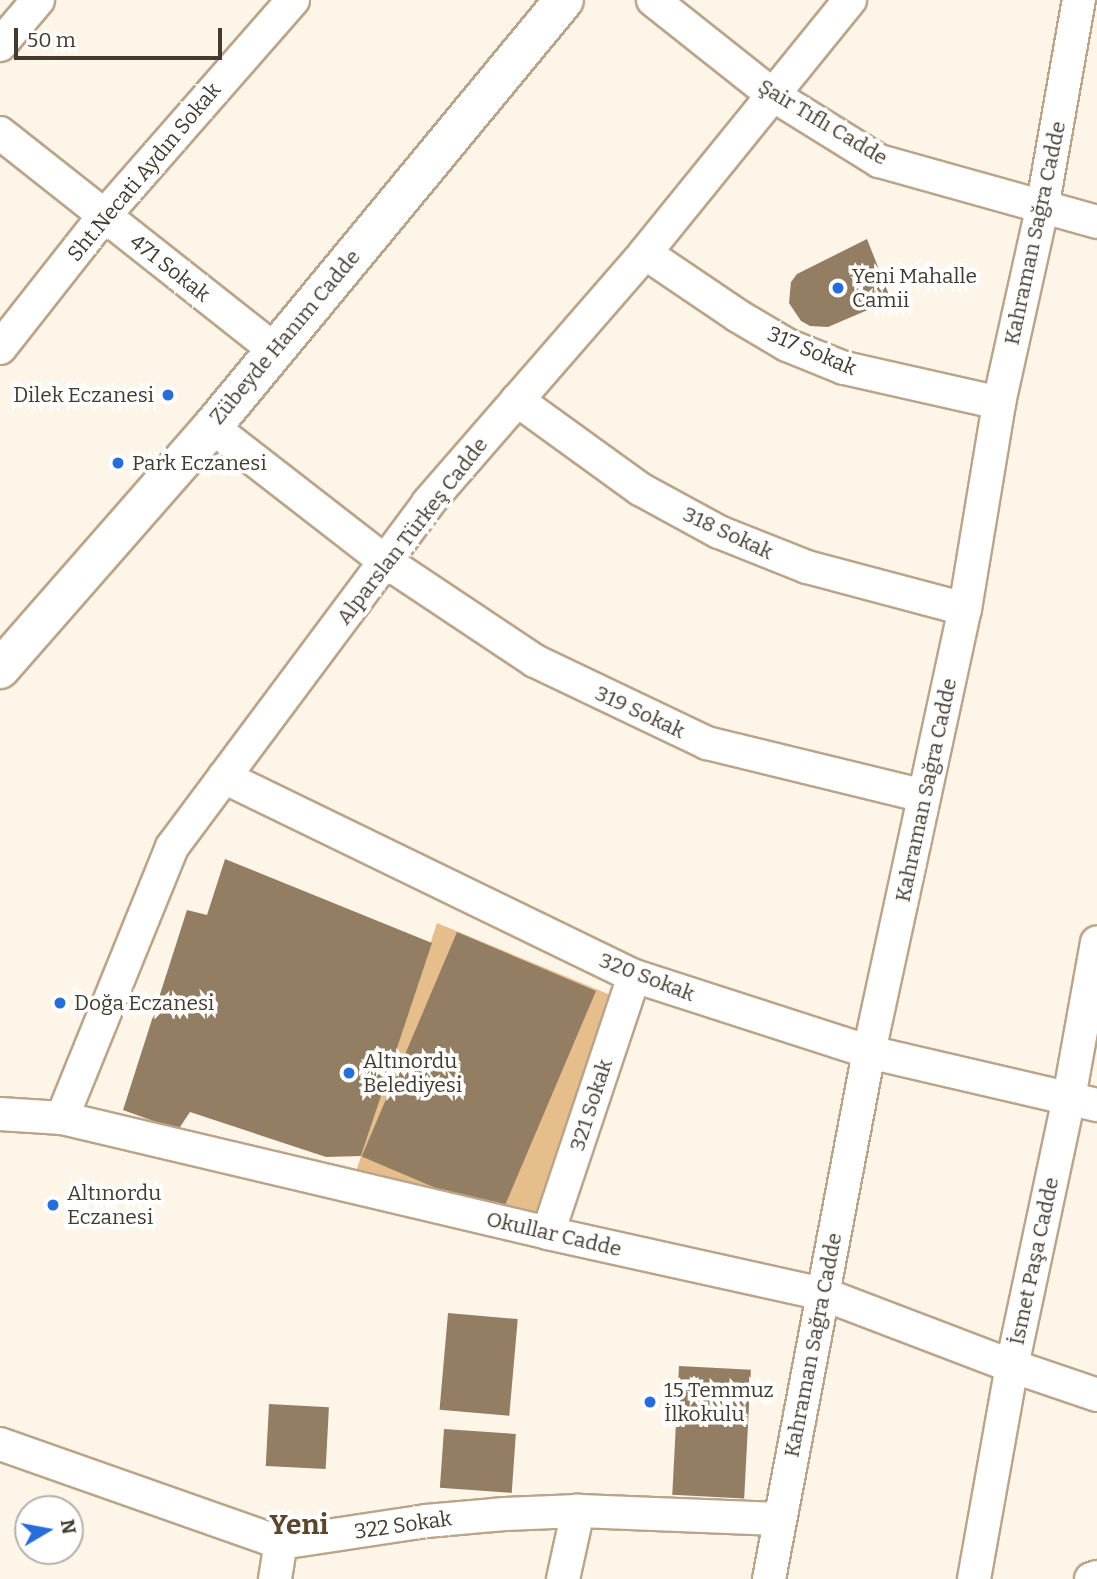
<!DOCTYPE html>
<html>
<head>
<meta charset="utf-8">
<style>
	body { margin:0 }
	#map { position:relative; width:1097px; height:1579px; overflow:hidden; background:#fef5e9; font-family:Bitter,serif }
	div>[style] { position:absolute }
	.green>* { inset:0; background:#e5be8b }
	.building>* { inset:0; background:#937e64; transform-origin:0 0 }
	.roads { filter:drop-shadow(2px 0 #bba58a) drop-shadow(-2px 0 #bba58a) drop-shadow(0 2px #bba58a) drop-shadow(0 -2px #bba58a) }
	.minor>* { height:32px; margin:-16px; padding:0 16px; transform-origin:16px; border-radius:16px; background:#fff }
	.major>* { height:38px; margin:-19px; padding:0 19px; transform-origin:19px; border-radius:19px; background:#fff }
	.dots>* { width:19px; height:19px; translate:-50% -50%; box-sizing:border-box; border:4px solid #fff; border-radius:50% }
	span { translate:-50% -50%; white-space:nowrap; text-align:center; line-height:1.15; -webkit-text-stroke:7px #fff; paint-order:stroke }
	.street-label { font-size:21px; color:#443b2f }
	.poi-label { font-size:21px; color:#443b2f }
	.left { translate:0 -50%; text-align:left }
	.right { translate:-100% -50%; text-align:right }
	.district-label { font-size:28px; color:#5a472f; font-weight:700 }
	.north { position:absolute; left:14px; top:1495px; width:70px; height:70px; box-sizing:border-box; background:#fff; border:2px solid #b4b1ac; border-radius:50%; rotate:80deg; font-size:19px; font-weight:700; line-height:28px; text-align:center; color:#443b2f }
	.north::after { content:''; display:block; margin:auto; width:24px; height:32px; background:#266dd9; clip-path:polygon(50% 0,100% 100%,50% 72%,0 100%) }
	.scale { position:absolute; left:14px; top:28px; width:208px; height:32px; box-sizing:border-box; border:4px solid #443b2f; border-top:0; padding-left:9px; font-size:21px; line-height:24px; white-space:nowrap; color:#443b2f; -webkit-text-stroke:5px #fff; paint-order:stroke }
</style>
</head>
<body>
<div id="map">
	<div class="green">
		<div style="clip-path:polygon(437px 923px,625px 1001px,552px 1221px,351px 1187px)"></div>
	</div>
	<div class="building">
		<div style="clip-path:polygon(867px 239px,891px 300px,828px 327px,810px 326px,801px 321px,789px 303px,791px 282px,797px 274px)"></div>
		<div style="clip-path:polygon(225px 859px,432px 943px,361px 1156px,326px 1157px,190px 1112px,178px 1130px,123px 1110px,187px 910px,207px 915px)"></div>
		<div style="left:457px;top:932px;width:151px;height:244px;rotate:23deg"></div>
		<div style="left:448px;top:1313px;width:70px;height:97px;rotate:5deg"></div>
		<div style="left:679px;top:1366px;width:72px;height:129px;rotate:3deg"></div>
		<div style="left:269px;top:1404px;width:60px;height:62px;rotate:3deg"></div>
		<div style="left:444px;top:1429px;width:72px;height:59px;rotate:4deg"></div>
	</div>
	<div class="roads">
		<div class="minor">
			<div style="left:653px;top:0;width:153px;rotate:38.4deg"></div>
			<div style="left:773px;top:95px;width:125px;rotate:31.9deg"></div>
			<div style="left:879px;top:161px;width:226px;rotate:15.6deg"></div>
			<div style="left:0;top:45px;width:59px;rotate:-49.8deg"></div>
			<div style="left:0;top:133px;width:350px;rotate:38.3deg"></div>
			<div style="left:645px;top:253px;width:112px;rotate:34.1deg"></div>
			<div style="left:738px;top:316px;width:57px;rotate:30.6deg"></div>
			<div style="left:787px;top:345px;width:61px;rotate:22deg"></div>
			<div style="left:844px;top:368px;width:159px;rotate:12.7deg"></div>
			<div style="left:0;top:348px;width:168px;rotate:-51.8deg"></div>
			<div style="left:104px;top:216px;width:287px;rotate:-48.8deg"></div>
			<div style="left:517px;top:400px;width:152px;rotate:35.9deg"></div>
			<div style="left:640px;top:489px;width:90px;rotate:28.6deg"></div>
			<div style="left:719px;top:532px;width:95px;rotate:21.7deg"></div>
			<div style="left:807px;top:567px;width:163px;rotate:14.9deg"></div>
			<div style="left:212px;top:427px;width:219px;rotate:37.8deg"></div>
			<div style="left:385px;top:561px;width:180px;rotate:33.7deg"></div>
			<div style="left:535px;top:661px;width:191px;rotate:25.5deg"></div>
			<div style="left:707px;top:743px;width:223px;rotate:13.7deg"></div>
			<div style="left:224px;top:777px;width:456px;rotate:25.9deg"></div>
			<div style="left:634px;top:976px;width:247px;rotate:17.9deg"></div>
			<div style="left:869px;top:1052px;width:234px;rotate:13.1deg"></div>
			<div style="left:0;top:1114px;width:62px;rotate:3.7deg"></div>
			<div style="left:62px;top:1118px;width:499px;rotate:13.3deg"></div>
			<div style="left:548px;top:1233px;width:282px;rotate:12.5deg"></div>
			<div style="left:823px;top:1294px;width:202px;rotate:20.9deg"></div>
			<div style="left:1012px;top:1366px;width:90px;rotate:18.8deg"></div>
			<div style="left:62px;top:1118px;width:292px;rotate:-67.9deg"></div>
			<div style="left:172px;top:847px;width:429px;rotate:-53.3deg"></div>
			<div style="left:428px;top:503px;width:331px;rotate:-49deg"></div>
			<div style="left:645px;top:253px;width:326px;rotate:-51deg"></div>
			<div style="left:548px;top:1233px;width:271px;rotate:-71.5deg"></div>
			<div style="left:0;top:1444px;width:298px;rotate:19.4deg"></div>
			<div style="left:281px;top:1543px;width:147px;rotate:-8.6deg"></div>
			<div style="left:426px;top:1521px;width:79px;rotate:-5.1deg"></div>
			<div style="left:505px;top:1514px;width:73px;rotate:-2.4deg"></div>
			<div style="left:578px;top:1511px;width:202px;rotate:2.3deg"></div>
			<div style="left:275px;top:1579px;width:36px;rotate:-81deg"></div>
			<div style="left:563px;top:1579px;width:70px;rotate:-77.6deg"></div>
			<div style="left:769px;top:1579px;width:536px;rotate:-79.26deg"></div>
			<div style="left:869px;top:1052px;width:453px;rotate:-77.8deg"></div>
			<div style="left:965px;top:609px;width:209px;rotate:-80.6deg"></div>
			<div style="left:999px;top:403px;width:199px;rotate:-77.5deg"></div>
			<div style="left:1042px;top:209px;width:212px;rotate:-80deg"></div>
			<div style="left:974px;top:1579px;width:216px;rotate:-79.9deg"></div>
			<div style="left:1012px;top:1366px;width:274px;rotate:-78deg"></div>
			<div style="left:1069px;top:1098px;width:158px;rotate:-79.8deg"></div>
			<div style="left:1091px;top:1579px;width:6px;rotate:-18deg"></div>
		</div>
		<div class="major">
			<div style="left:0;top:669px;width:322px;rotate:-48.8deg"></div>
			<div style="left:212px;top:427px;width:553px;rotate:-50.5deg"></div>
		</div>
	</div>
	<div class="dots">
		<div style="left:838px;top:288px;background:#266dd9"></div>
		<div style="left:168px;top:395px;background:#266dd9"></div>
		<div style="left:118px;top:463px;background:#266dd9"></div>
		<div style="left:60px;top:1003px;background:#266dd9"></div>
		<div style="left:349px;top:1073px;background:#266dd9"></div>
		<div style="left:53px;top:1205px;background:#266dd9"></div>
		<div style="left:650px;top:1402px;background:#266dd9"></div>
	</div>
	<div class="street-label">
		<span style="left:823px;top:122px;rotate:31deg">Şair Tıflı Cadde</span>
		<span style="left:144px;top:172px;rotate:-50deg">Sht.Necati Aydın Sokak</span>
		<span style="left:1035px;top:233px;rotate:-78deg">Kahraman Sağra Cadde</span>
		<span style="left:170px;top:268px;rotate:38deg">471 Sokak</span>
		<span style="left:285px;top:337px;rotate:-50deg">Zübeyde Hanım Cadde</span>
		<span style="left:812px;top:351px;rotate:23deg">317 Sokak</span>
		<span style="left:412px;top:531px;rotate:-52deg">Alparslan Türkeş Cadde</span>
		<span style="left:728px;top:533px;rotate:25deg">318 Sokak</span>
		<span style="left:640px;top:712px;rotate:25deg">319 Sokak</span>
		<span style="left:926px;top:790px;rotate:-78deg">Kahraman Sağra Cadde</span>
		<span style="left:647px;top:977px;rotate:21deg">320 Sokak</span>
		<span style="left:591px;top:1105px;rotate:-72deg">321 Sokak</span>
		<span style="left:554px;top:1234px;rotate:13deg">Okullar Cadde</span>
		<span style="left:1034px;top:1261px;rotate:-78deg">İsmet Paşa Cadde</span>
		<span style="left:813px;top:1345px;rotate:-79deg">Kahraman Sağra Cadde</span>
		<span style="left:403px;top:1525px;rotate:-8deg">322 Sokak</span>
	</div>
	<div class="poi-label">
		<span class="left" style="left:852px;top:288px">Yeni Mahalle<br>Camii</span>
		<span class="right" style="left:154px;top:395px">Dilek Eczanesi</span>
		<span class="left" style="left:132px;top:463px">Park Eczanesi</span>
		<span class="left" style="left:74px;top:1003px">Doğa Eczanesi</span>
		<span class="left" style="left:363px;top:1073px">Altınordu<br>Belediyesi</span>
		<span class="left" style="left:67px;top:1205px">Altınordu<br>Eczanesi</span>
		<span class="left" style="left:664px;top:1402px">15 Temmuz<br>İlkokulu</span>
	</div>
	<div class="district-label">
		<span style="left:299px;top:1525px">Yeni</span>
	</div>
	<div class="north">N</div>
	<div class="scale">50 m</div>
</div>
</body>
</html>
